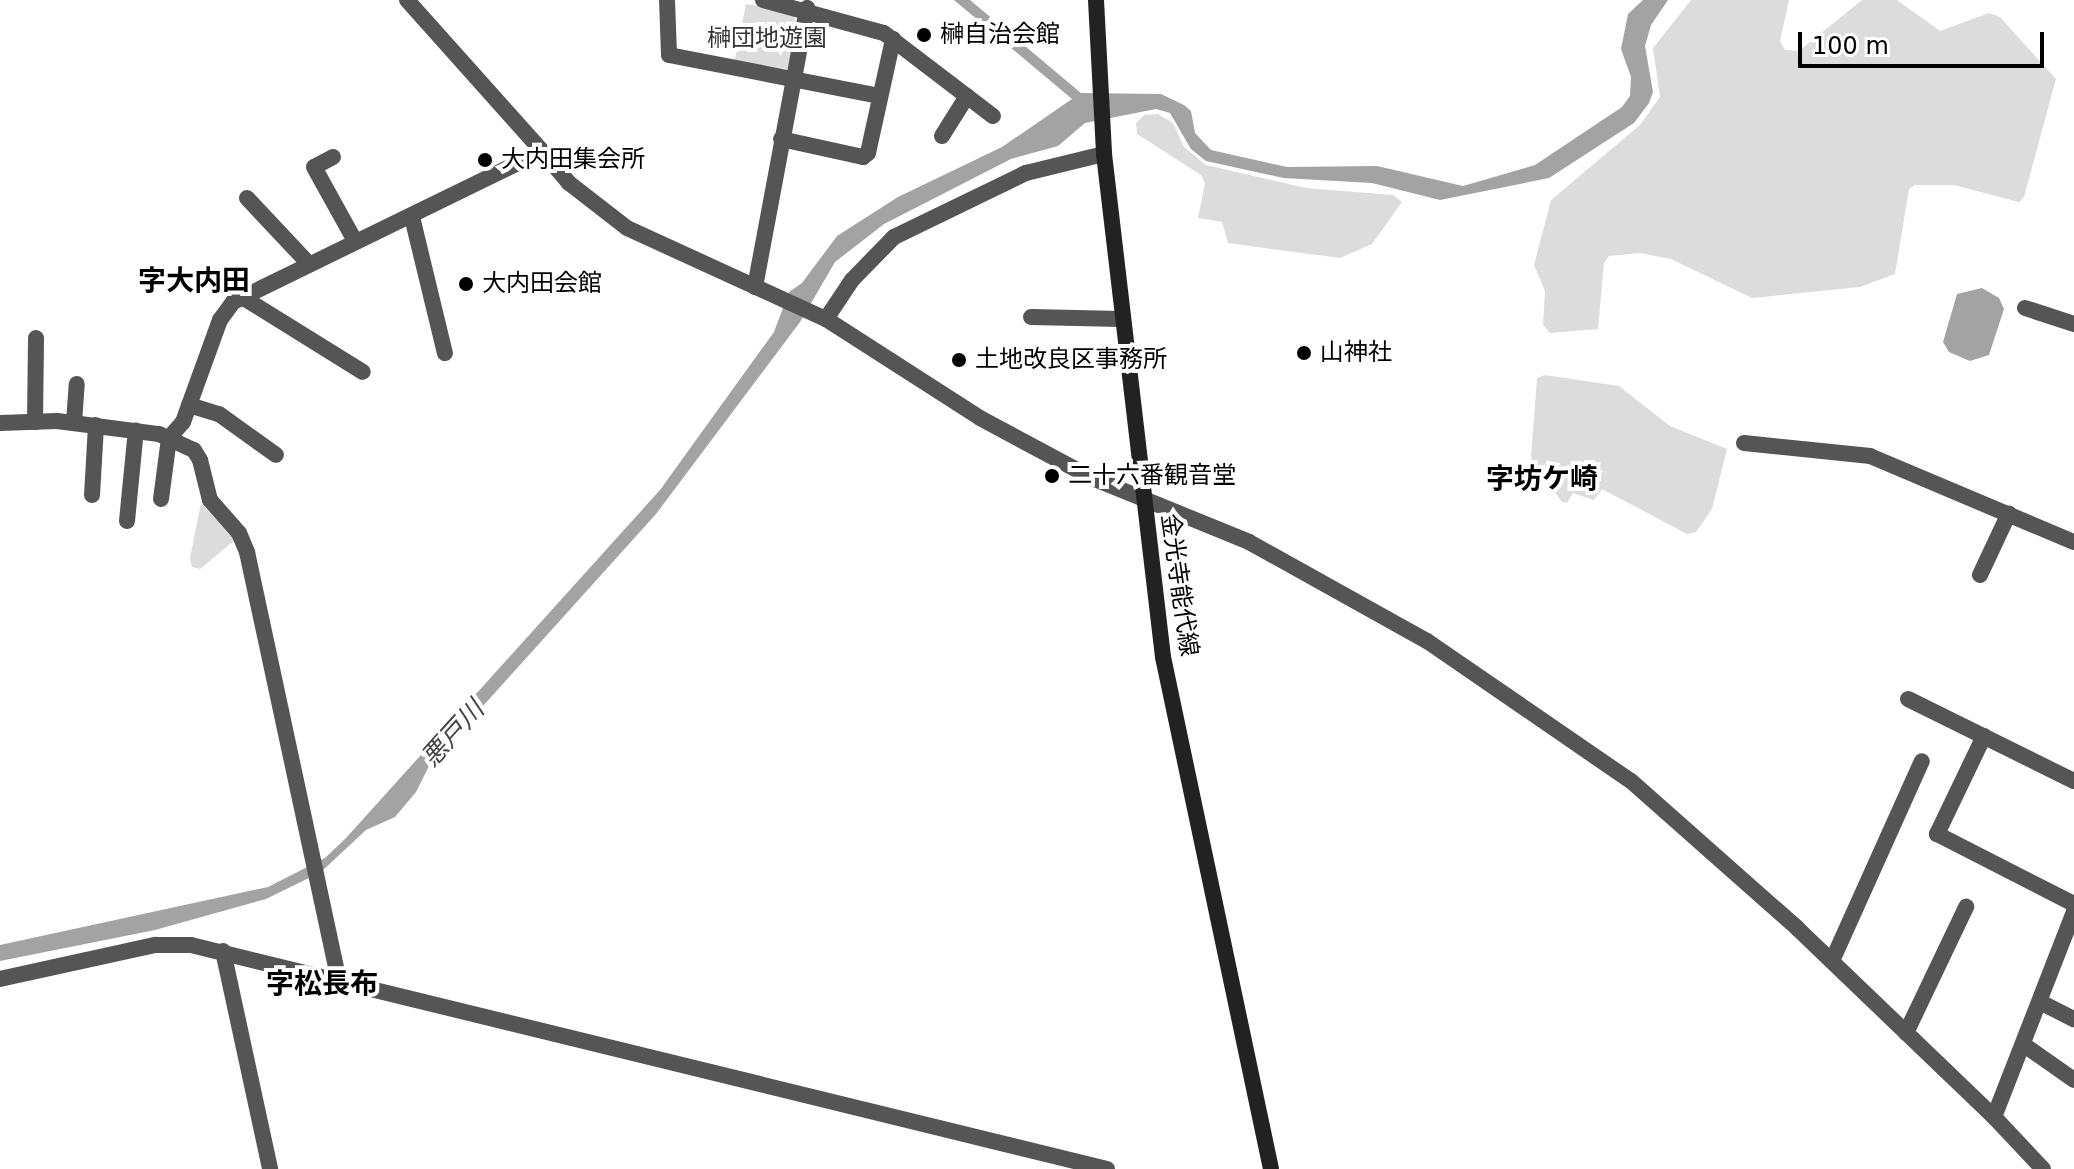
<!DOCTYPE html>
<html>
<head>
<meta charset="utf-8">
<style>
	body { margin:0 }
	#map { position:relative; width:2074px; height:1169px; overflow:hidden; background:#fff; font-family:"DejaVu Sans","Noto Sans JP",sans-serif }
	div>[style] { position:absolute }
	.green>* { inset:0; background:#dcdcdc }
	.water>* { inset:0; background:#a3a3a3 }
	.minor>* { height:16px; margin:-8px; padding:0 8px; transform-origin:8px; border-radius:8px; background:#555 }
	.tertiary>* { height:16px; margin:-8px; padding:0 8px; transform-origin:8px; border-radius:8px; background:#555 }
	.secondary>* { height:16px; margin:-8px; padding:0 8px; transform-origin:8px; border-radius:8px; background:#222 }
	.dots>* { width:22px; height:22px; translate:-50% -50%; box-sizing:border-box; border:4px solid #fff; border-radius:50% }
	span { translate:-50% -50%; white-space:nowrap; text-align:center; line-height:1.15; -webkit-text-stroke:8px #fff; paint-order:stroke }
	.poi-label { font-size:24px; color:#000 }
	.left { translate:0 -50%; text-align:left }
	.park-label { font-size:24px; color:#333 }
	.street-label { font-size:24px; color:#000 }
	.water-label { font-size:26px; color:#444; font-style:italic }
	.quarter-label { font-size:28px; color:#000; font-weight:700 }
	.scale { position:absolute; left:1798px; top:32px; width:246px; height:36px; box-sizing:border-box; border:4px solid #000; border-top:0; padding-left:10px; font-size:24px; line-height:28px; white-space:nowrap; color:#000; -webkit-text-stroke:6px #fff; paint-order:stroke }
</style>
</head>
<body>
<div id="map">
	<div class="green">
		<div style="clip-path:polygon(1691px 0,1789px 0,1780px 41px,1785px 50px,1799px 51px,1862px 0,1897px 0,1940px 31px,1989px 13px,2000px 17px,2056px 79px,2024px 197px,2019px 202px,1954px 185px,1915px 185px,1909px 189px,1895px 274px,1860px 287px,1752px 298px,1671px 259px,1640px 253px,1609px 256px,1604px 263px,1598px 329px,1550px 333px,1543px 325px,1545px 291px,1534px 265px,1551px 200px,1640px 125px,1660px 97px,1653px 48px)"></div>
		<div style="clip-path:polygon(746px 4px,791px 10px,797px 23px,788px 69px,734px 63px)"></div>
		<div style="clip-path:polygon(1158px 114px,1173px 123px,1184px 147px,1206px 165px,1306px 188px,1393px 195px,1402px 202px,1372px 244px,1340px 258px,1228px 243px,1222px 222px,1198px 218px,1205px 183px,1201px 175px,1137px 134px,1136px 123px,1144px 115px)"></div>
		<div style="clip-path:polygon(1545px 375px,1619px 386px,1670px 426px,1727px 449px,1712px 509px,1696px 532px,1687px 534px,1602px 489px,1594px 500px,1573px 493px,1567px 503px,1562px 502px,1531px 458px,1537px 378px)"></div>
		<div style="clip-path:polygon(201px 503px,235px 540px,200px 569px,192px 567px,190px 558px)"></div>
	</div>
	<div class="water">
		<div style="clip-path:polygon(954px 0,970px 0,1081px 93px,1161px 94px,1184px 105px,1191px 111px,1195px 133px,1211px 150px,1287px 167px,1377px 166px,1463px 186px,1535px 165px,1622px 107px,1630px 96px,1631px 77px,1621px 49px,1628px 14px,1643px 0,1668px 0,1651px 25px,1645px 46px,1653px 92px,1649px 103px,1634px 123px,1549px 178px,1440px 200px,1372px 183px,1284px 178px,1206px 161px,1191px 149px,1170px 113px,1156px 109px,1085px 123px,1058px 146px,1011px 159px,884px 224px,835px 262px,800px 322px,656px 514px,429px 766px,416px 792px,395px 817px,366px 830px,321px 872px,266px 899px,155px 930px,0 961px,0 945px,268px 887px,325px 858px,346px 838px,660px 490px,774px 332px,789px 292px,802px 283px,837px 236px,898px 197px,1002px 147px,1072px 99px)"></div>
		<div style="clip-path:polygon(1982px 288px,1999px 298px,2004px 309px,1989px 355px,1970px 361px,1949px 352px,1943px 342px,1957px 294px)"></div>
	</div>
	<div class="minor">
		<div style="left:667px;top:0;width:55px;rotate:87.9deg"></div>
		<div style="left:669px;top:55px;width:215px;rotate:11deg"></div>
		<div style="left:763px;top:0;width:125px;rotate:15.3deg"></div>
		<div style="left:884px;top:33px;width:137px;rotate:37.3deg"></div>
		<div style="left:942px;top:136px;width:47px;rotate:-58deg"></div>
		<div style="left:781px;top:139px;width:84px;rotate:12.4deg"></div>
		<div style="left:863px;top:157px;width:6px;rotate:-39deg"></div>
		<div style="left:868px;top:153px;width:117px;rotate:-77.6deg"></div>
		<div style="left:333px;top:157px;width:21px;rotate:152deg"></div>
		<div style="left:314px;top:167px;width:85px;rotate:61deg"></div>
		<div style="left:247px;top:198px;width:91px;rotate:46.8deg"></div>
		<div style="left:412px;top:217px;width:140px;rotate:76.4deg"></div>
		<div style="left:755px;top:287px;width:284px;rotate:-79.4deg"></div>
		<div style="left:242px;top:297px;width:142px;rotate:31.8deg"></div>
		<div style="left:2025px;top:308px;width:52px;rotate:18.1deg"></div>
		<div style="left:1031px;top:317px;width:90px;rotate:1.3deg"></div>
		<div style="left:826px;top:319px;width:47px;rotate:-56.3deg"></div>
		<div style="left:852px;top:280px;width:60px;rotate:-45.7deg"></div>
		<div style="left:894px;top:237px;width:147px;rotate:-25.9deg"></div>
		<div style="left:1026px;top:173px;width:80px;rotate:-13.7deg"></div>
		<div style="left:189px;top:405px;width:31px;rotate:17deg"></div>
		<div style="left:219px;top:414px;width:70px;rotate:35.7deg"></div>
		<div style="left:35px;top:422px;width:84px;rotate:-89.3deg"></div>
		<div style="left:0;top:423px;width:57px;rotate:-2deg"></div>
		<div style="left:57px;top:421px;width:103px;rotate:7.3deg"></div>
		<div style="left:159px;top:434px;width:38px;rotate:25deg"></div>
		<div style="left:194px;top:450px;width:12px;rotate:59deg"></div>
		<div style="left:200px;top:460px;width:41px;rotate:76deg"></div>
		<div style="left:210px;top:500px;width:44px;rotate:48.7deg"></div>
		<div style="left:239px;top:533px;width:21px;rotate:67deg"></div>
		<div style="left:247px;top:552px;width:435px;rotate:77.9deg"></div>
		<div style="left:74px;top:423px;width:39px;rotate:-86deg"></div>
		<div style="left:1744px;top:443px;width:127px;rotate:5.9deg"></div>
		<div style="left:1870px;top:456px;width:221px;rotate:22.9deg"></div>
		<div style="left:92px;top:495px;width:70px;rotate:-86.7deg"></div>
		<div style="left:161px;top:499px;width:62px;rotate:-82.5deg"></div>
		<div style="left:169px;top:438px;width:21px;rotate:-49deg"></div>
		<div style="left:183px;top:422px;width:109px;rotate:-70.1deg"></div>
		<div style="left:220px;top:320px;width:22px;rotate:-54deg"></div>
		<div style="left:233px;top:302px;width:344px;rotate:-26deg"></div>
		<div style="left:542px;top:151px;width:42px;rotate:49.8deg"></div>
		<div style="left:569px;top:183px;width:73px;rotate:37.8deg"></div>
		<div style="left:627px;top:228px;width:219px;rotate:24.6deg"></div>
		<div style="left:826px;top:319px;width:183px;rotate:32.7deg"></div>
		<div style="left:980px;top:418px;width:125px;rotate:28.2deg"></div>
		<div style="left:1090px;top:477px;width:172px;rotate:22.2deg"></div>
		<div style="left:1249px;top:542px;width:204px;rotate:29.1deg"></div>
		<div style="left:1427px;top:641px;width:247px;rotate:34.5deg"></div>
		<div style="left:1631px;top:781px;width:222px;rotate:41.5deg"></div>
		<div style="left:1797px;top:928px;width:273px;rotate:43.8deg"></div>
		<div style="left:127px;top:521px;width:91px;rotate:-84.4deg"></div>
		<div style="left:1980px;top:575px;width:68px;rotate:-64.9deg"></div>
		<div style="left:1908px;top:699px;width:185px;rotate:26.3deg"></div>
		<div style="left:1984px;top:736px;width:109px;rotate:115.6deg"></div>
		<div style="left:1937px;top:834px;width:154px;rotate:27.1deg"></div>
		<div style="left:223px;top:951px;width:223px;rotate:77.8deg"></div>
		<div style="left:1832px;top:961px;width:219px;rotate:-65.8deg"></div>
		<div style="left:0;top:979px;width:159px;rotate:-12.4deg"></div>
		<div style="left:155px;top:945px;width:36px"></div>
		<div style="left:191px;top:945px;width:943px;rotate:13.74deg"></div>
		<div style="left:2040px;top:1002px;width:38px;rotate:27deg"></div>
		<div style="left:1906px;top:1033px;width:140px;rotate:-64.5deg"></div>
		<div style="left:2024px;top:1045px;width:61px;rotate:35deg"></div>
	</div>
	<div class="tertiary">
		<div style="left:407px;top:0;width:203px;rotate:48.2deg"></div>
		<div style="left:2043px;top:1169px;width:71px;rotate:-133.3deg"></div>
		<div style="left:1994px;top:1117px;width:220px;rotate:-68.7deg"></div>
	</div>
	<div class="secondary">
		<div style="left:1096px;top:0;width:154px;rotate:87deg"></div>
		<div style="left:1104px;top:154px;width:506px;rotate:83.31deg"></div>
		<div style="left:1163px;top:657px;width:523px;rotate:78.09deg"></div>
	</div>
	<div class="dots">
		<div style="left:924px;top:35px;background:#000"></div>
		<div style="left:485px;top:160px;background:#000"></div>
		<div style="left:466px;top:284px;background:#000"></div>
		<div style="left:1304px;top:353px;background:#000"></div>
		<div style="left:959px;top:360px;background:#000"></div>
		<div style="left:1052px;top:476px;background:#000"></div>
	</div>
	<div class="poi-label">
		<span class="left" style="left:940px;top:35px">榊自治会館</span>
		<span class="left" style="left:501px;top:160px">大内田集会所</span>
		<span class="left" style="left:482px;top:284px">大内田会館</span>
		<span class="left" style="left:1320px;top:353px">山神社</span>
		<span class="left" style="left:975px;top:360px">土地改良区事務所</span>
		<span class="left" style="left:1068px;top:476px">二十六番観音堂</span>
	</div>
	<div class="park-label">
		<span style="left:767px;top:39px">榊団地遊園</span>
	</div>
	<div class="street-label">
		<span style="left:1179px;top:585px;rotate:82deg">金光寺能代線</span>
	</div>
	<div class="water-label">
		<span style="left:453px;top:734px;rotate:-48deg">悪戸川</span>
	</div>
	<div class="quarter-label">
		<span style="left:194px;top:281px">字大内田</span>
		<span style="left:1542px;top:479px">字坊ケ崎</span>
		<span style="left:322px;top:984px">字松長布</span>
	</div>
	<div class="scale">100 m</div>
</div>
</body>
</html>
